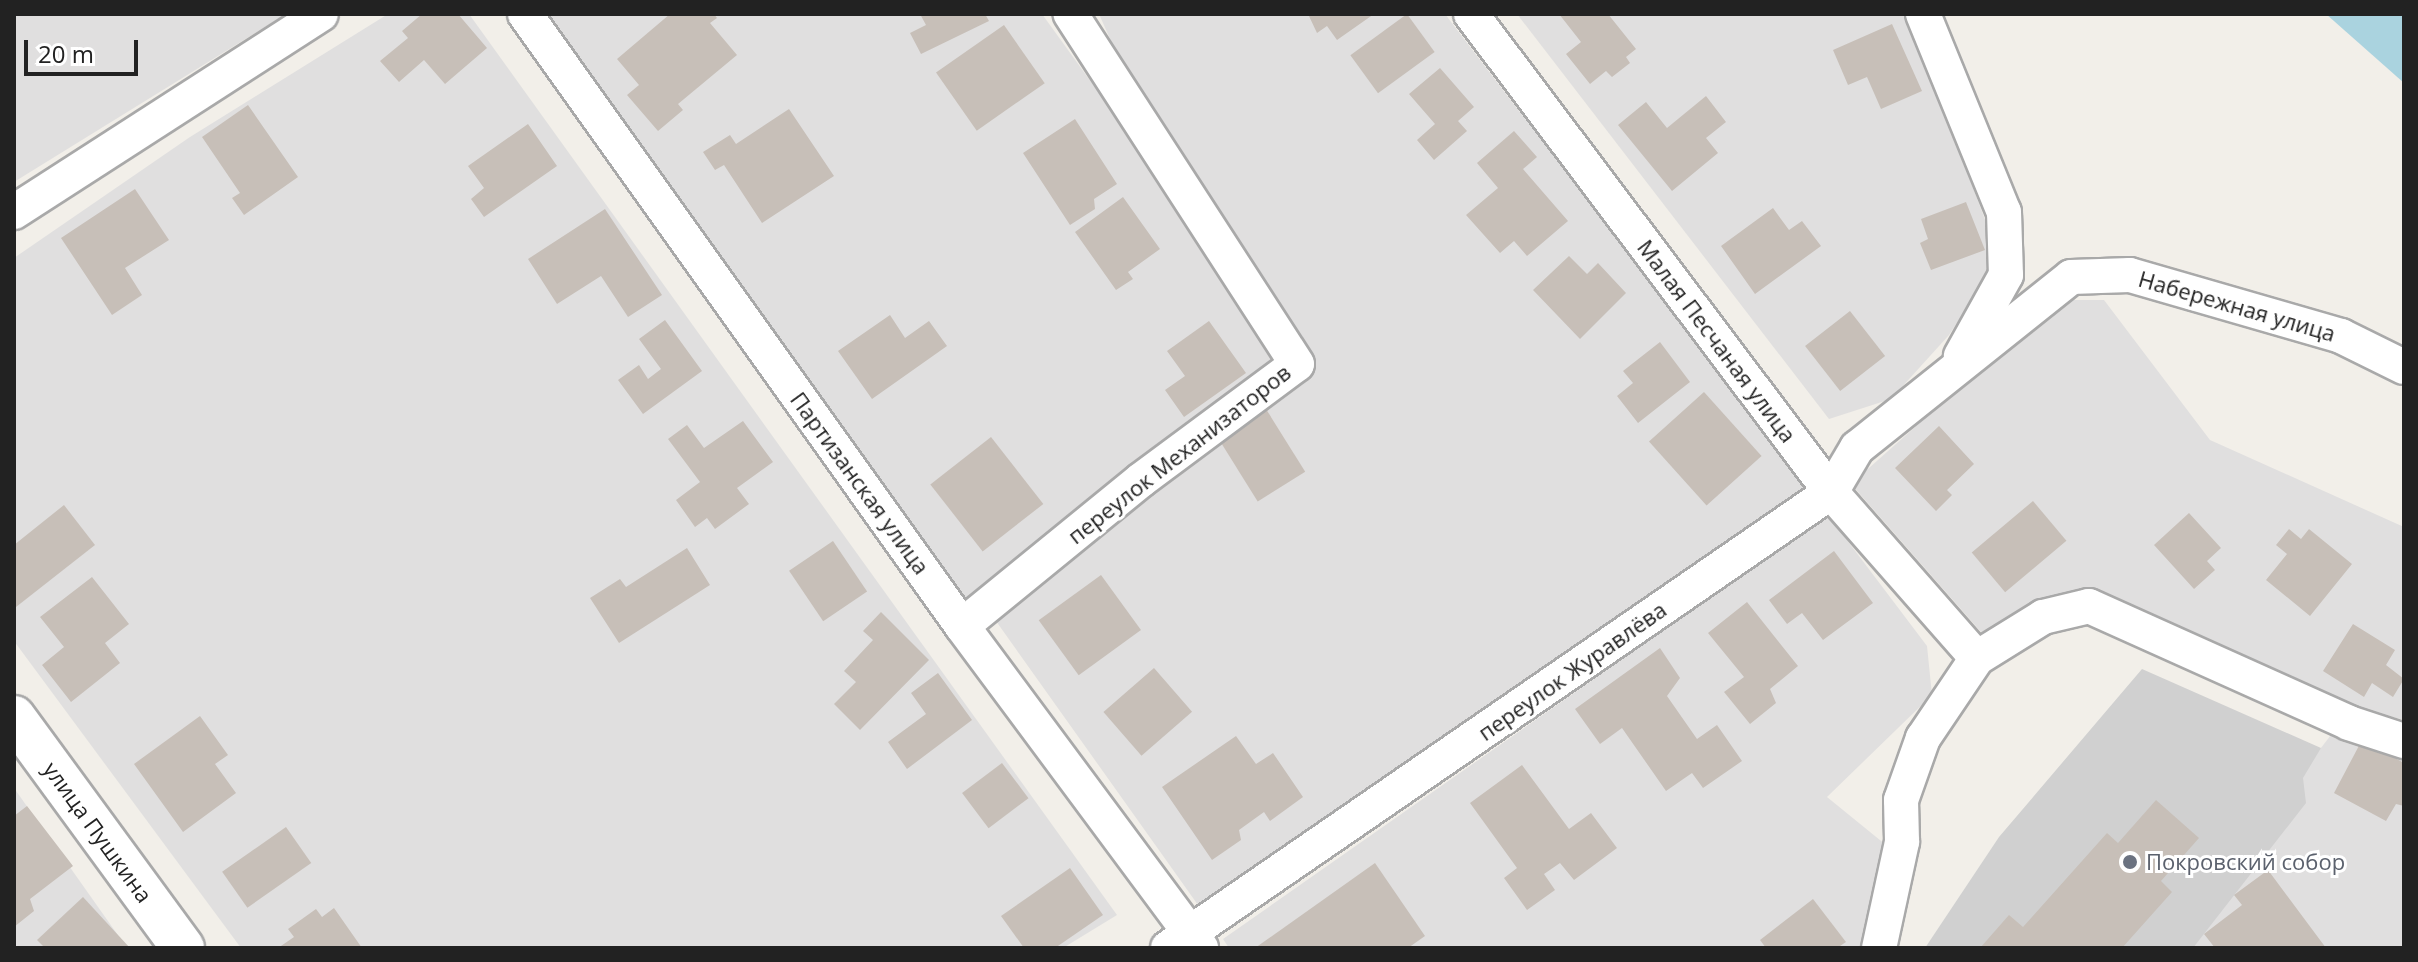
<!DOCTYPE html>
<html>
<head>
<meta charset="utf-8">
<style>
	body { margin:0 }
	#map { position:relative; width:2418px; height:962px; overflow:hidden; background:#f2efe9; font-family:"Open Sans",sans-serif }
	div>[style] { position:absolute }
	.residential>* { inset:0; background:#e0dfdf }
	.religious>* { inset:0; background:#d0d0d0 }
	.water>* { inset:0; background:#aad3df }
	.building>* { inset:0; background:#c7bfb8; transform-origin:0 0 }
	.roads { filter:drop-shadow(2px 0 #a9a9a9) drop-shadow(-2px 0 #a9a9a9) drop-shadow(0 2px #a9a9a9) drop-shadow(0 -2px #a9a9a9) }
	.minor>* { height:34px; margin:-17px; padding:0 17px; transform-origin:17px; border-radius:17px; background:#fff }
	.tertiary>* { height:42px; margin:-21px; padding:0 21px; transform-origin:21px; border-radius:21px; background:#fff }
	.dots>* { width:22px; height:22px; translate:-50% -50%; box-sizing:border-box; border:4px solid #fff; border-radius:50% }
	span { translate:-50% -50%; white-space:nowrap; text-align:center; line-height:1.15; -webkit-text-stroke:6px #fff; paint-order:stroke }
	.street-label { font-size:22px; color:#222 }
	.worship-label { font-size:22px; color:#5b616d }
	.left { translate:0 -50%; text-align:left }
	.frame { position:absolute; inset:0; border:16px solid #222; pointer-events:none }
	.scale { position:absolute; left:24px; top:40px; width:114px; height:36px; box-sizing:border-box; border:4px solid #222; border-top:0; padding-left:10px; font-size:24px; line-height:28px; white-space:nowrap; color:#222; -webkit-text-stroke:6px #fff; paint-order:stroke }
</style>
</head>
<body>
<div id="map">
	<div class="residential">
		<div style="clip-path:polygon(14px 14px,286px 14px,14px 182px)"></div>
		<div style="clip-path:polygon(388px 14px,469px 14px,1117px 915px,1063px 948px,241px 948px,14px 641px,14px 258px,190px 137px)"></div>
		<div style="clip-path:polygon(539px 14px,1042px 14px,1198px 230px,1274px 363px,964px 607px)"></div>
		<div style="clip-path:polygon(1099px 14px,1445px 14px,1809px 490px,1198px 905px,991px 614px,1306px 364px,1119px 59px)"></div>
		<div style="clip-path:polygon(1517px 14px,1908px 14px,1996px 249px,1978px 290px,1949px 335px,1891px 399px,1829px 419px)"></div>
		<div style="clip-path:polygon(2058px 300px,2104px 300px,2210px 440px,2404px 527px,2404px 720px,2313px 697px,2090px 587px,1981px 632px,1851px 484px)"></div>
		<div style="clip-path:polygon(1828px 515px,1927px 646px,1932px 695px,1827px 797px,1886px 845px,1868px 948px,1229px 948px,1223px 939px)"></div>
		<div style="clip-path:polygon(2334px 731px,2404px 750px,2404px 948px,2181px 948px,2238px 856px)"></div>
		<div style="clip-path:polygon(14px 788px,127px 948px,14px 948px)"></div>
	</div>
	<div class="religious">
		<div style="clip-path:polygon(2142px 669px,2321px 748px,2303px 778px,2306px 803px,2193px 948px,1925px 948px,1999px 837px)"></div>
	</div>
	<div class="water">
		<div style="clip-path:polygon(2326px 14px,2404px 14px,2404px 83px)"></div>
	</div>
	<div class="building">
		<div style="clip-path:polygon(422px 14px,458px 14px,487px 48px,445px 84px,424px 60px,399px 82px,380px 61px,408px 38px,402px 31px)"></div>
		<div style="clip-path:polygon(670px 14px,714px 14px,717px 18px,710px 23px,737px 55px,678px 104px,683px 110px,658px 131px,627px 95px,639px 85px,617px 59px)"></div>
		<div style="clip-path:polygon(920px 14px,985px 14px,989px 21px,921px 54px,910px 33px,926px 25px)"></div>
		<div style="clip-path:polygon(1308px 14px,1374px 14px,1337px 40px,1327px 26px,1317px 33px)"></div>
		<div style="left:1407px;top:14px;width:47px;height:70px;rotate:54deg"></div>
		<div style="clip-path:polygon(1559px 14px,1608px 14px,1636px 49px,1626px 57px,1630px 63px,1612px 77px,1606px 71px,1590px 84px,1566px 54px,1581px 42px)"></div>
		<div style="clip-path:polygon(1892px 24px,1922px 91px,1881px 109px,1867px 77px,1848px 85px,1833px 50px)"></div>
		<div style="left:1004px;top:25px;width:71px;height:83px;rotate:55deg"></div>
		<div style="clip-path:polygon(1440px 68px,1474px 107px,1458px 121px,1467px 131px,1434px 160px,1417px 140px,1435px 124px,1409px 94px)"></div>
		<div style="clip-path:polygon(1706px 96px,1726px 122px,1706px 138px,1718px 153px,1672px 191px,1618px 125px,1646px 102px,1667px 128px)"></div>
		<div style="clip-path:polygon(248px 105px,298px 177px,244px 215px,232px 198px,240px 193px,202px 137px)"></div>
		<div style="clip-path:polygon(789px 109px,834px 176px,762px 223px,724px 165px,715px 170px,703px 152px,730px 135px,736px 144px)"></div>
		<div style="clip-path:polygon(1075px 119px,1117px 184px,1094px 199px,1095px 209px,1070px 225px,1023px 153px)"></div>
		<div style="clip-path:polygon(528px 124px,557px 166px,484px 217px,471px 199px,484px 188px,468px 166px)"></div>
		<div style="clip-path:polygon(1514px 131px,1537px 157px,1523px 169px,1568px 221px,1527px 256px,1514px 241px,1500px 253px,1466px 215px,1498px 188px,1477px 163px)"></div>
		<div style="clip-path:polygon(135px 189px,169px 240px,125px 268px,142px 295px,112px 315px,61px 238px)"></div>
		<div style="clip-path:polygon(1123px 197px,1160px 249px,1128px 272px,1133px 279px,1116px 290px,1075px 232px)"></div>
		<div style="clip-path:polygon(1966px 202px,1985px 250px,1931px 270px,1920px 243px,1928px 239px,1921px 219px)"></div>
		<div style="clip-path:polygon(1773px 208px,1789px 230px,1802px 221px,1821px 246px,1755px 294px,1721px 246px)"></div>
		<div style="clip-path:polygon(605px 209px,662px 295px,628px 317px,601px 276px,557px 304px,528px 259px)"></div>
		<div style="clip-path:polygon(1569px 256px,1587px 274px,1598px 263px,1626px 293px,1580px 339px,1533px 290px)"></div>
		<div style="left:1850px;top:311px;width:57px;height:57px;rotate:52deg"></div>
		<div style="clip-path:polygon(890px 315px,905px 338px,929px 321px,947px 346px,872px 399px,838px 351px)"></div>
		<div style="clip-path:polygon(665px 320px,702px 371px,643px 414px,618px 380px,639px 365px,648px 379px,661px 369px,639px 339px)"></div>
		<div style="clip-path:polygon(1209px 321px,1246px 373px,1184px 417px,1165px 390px,1185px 376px,1167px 351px)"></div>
		<div style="clip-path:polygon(1660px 342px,1690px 382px,1638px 423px,1617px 396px,1633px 383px,1623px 371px)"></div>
		<div style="left:1704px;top:392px;width:86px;height:74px;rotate:48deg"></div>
		<div style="left:1266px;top:409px;width:74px;height:56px;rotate:58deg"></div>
		<div style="clip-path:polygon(743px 421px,773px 462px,737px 488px,749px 504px,715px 529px,707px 518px,695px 527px,676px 500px,700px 482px,668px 439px,687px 425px,704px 448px)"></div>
		<div style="clip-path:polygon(1939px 426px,1974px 464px,1947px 490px,1952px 495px,1936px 511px,1895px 468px)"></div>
		<div style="left:991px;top:437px;width:85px;height:77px;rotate:52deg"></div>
		<div style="left:2033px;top:501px;width:52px;height:80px;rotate:50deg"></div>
		<div style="clip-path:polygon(64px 505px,95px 545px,16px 607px,14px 545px)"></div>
		<div style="clip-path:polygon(2189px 513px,2221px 548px,2207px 561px,2215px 570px,2194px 589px,2154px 545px)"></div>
		<div style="clip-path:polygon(2289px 529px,2301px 539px,2309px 529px,2352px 564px,2310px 616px,2266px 580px,2287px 554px,2276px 545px)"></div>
		<div style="left:833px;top:541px;width:61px;height:53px;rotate:56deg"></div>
		<div style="clip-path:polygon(687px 548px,710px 585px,619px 643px,590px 598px,620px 579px,626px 587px)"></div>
		<div style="clip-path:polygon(1834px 551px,1873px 603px,1823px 640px,1802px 613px,1787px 624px,1769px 600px)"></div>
		<div style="left:1101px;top:575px;width:68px;height:77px;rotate:54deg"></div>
		<div style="clip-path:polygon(92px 577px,129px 624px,105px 643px,120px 663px,71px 702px,42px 665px,64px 647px,40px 617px)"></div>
		<div style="clip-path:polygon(1747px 602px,1798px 666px,1770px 689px,1776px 703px,1750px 724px,1724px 692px,1744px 677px,1708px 633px)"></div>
		<div style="clip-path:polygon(881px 612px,929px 660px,860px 730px,834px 704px,856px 682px,844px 671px,873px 640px,863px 631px)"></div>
		<div style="clip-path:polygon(2353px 624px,2395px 650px,2386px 665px,2404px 679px,2393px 697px,2372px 683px,2364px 697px,2323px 671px)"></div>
		<div style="clip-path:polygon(1660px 648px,1680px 678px,1667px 696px,1697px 739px,1717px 725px,1742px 761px,1703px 788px,1692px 773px,1666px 791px,1622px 728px,1600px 744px,1575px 709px)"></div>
		<div style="left:1154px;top:668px;width:58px;height:67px;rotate:49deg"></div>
		<div style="clip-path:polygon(938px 673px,972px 720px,907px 769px,888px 742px,926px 714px,911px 693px)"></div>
		<div style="clip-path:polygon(200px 716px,228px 755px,215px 764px,236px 793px,183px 832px,134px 764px)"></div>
		<div style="clip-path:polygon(1236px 736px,1256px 764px,1273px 753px,1303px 797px,1270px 821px,1264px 812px,1239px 830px,1241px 840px,1212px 860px,1162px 787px)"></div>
		<div style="clip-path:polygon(2362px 740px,2404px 763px,2404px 806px,2396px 804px,2386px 821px,2334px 793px)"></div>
		<div style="left:1002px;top:763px;width:44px;height:50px;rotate:53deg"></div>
		<div style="clip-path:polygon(1522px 765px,1569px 829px,1591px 813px,1617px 848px,1574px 880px,1560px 863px,1544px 874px,1555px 890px,1527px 910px,1504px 878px,1517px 868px,1470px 803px)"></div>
		<div style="clip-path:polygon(2156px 800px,2199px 838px,2161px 881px,2172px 892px,2122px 948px,1980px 948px,2009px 915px,2023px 927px,2107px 833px,2118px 843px)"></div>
		<div style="clip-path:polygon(27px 806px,73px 866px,30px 899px,34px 911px,14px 927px,14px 816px)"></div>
		<div style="left:286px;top:827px;width:44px;height:78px;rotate:55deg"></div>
		<div style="clip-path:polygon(1375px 863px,1425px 936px,1408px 948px,1255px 948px)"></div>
		<div style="clip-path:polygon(1070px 868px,1103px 915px,1055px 948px,1024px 948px,1001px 916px)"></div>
		<div style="clip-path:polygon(2268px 870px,2326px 948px,2215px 948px,2204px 934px,2242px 905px,2234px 895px)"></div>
		<div style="clip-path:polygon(83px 897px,130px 948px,45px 948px,37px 940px)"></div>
		<div style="clip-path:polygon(1813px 899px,1846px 942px,1837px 948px,1766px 948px,1760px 940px)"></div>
		<div style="clip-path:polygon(334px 908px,362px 948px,278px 948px,294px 937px,288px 929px,316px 909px,322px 917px)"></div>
	</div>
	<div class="roads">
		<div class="minor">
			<div style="left:525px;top:14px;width:752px;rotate:54.47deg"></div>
			<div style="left:962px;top:626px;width:401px;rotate:53.4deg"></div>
			<div style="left:1471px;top:14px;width:598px;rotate:53.02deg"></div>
			<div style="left:1831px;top:492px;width:221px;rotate:48.7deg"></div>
			<div style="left:1977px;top:658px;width:97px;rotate:124deg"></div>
			<div style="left:1923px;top:738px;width:66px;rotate:109.5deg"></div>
			<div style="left:1901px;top:800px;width:42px;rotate:88.6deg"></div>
			<div style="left:1902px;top:842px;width:108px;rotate:102.2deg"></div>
			<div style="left:1923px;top:14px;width:214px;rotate:67.8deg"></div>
			<div style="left:2004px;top:212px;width:63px;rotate:88.2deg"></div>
			<div style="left:2006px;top:275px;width:93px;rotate:119.1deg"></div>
			<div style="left:14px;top:212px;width:365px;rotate:-32.8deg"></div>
			<div style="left:962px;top:626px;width:231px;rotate:-39.2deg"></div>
			<div style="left:1141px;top:480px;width:194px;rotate:-36.6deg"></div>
			<div style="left:1297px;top:364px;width:417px;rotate:-122.9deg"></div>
			<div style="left:1977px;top:658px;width:78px;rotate:-31.8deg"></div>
			<div style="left:2043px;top:617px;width:47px;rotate:-13.4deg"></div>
			<div style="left:2089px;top:606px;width:285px;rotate:24.2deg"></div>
			<div style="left:2349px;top:723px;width:58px;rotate:18.1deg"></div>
			<div style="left:1168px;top:948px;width:805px;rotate:-34.52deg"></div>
			<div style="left:1831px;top:492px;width:51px;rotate:-59.4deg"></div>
			<div style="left:1857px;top:448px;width:274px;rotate:-38.6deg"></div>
			<div style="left:2071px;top:277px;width:59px;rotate:-1.9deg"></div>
			<div style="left:2130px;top:275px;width:220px;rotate:16.1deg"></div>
			<div style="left:2341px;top:336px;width:70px;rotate:26.2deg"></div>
		</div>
		<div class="tertiary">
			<div style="left:14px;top:717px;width:286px;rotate:53.8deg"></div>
		</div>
	</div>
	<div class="dots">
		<div style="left:2130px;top:862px;background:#6b7280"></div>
	</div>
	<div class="street-label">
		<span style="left:2237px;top:306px;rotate:16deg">Набережная улица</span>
		<span style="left:1717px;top:341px;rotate:53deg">Малая Песчаная улица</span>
		<span style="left:1179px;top:454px;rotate:-38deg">переулок Механизаторов</span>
		<span style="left:860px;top:483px;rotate:54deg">Партизанская улица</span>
		<span style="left:1572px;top:671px;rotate:-35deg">переулок Журавлёва</span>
		<span style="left:98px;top:832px;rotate:54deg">улица Пушкина</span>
	</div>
	<div class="worship-label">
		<span class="left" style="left:2146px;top:862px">Покровский собор</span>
	</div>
	<div class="frame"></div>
	<div class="scale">20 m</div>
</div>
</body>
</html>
